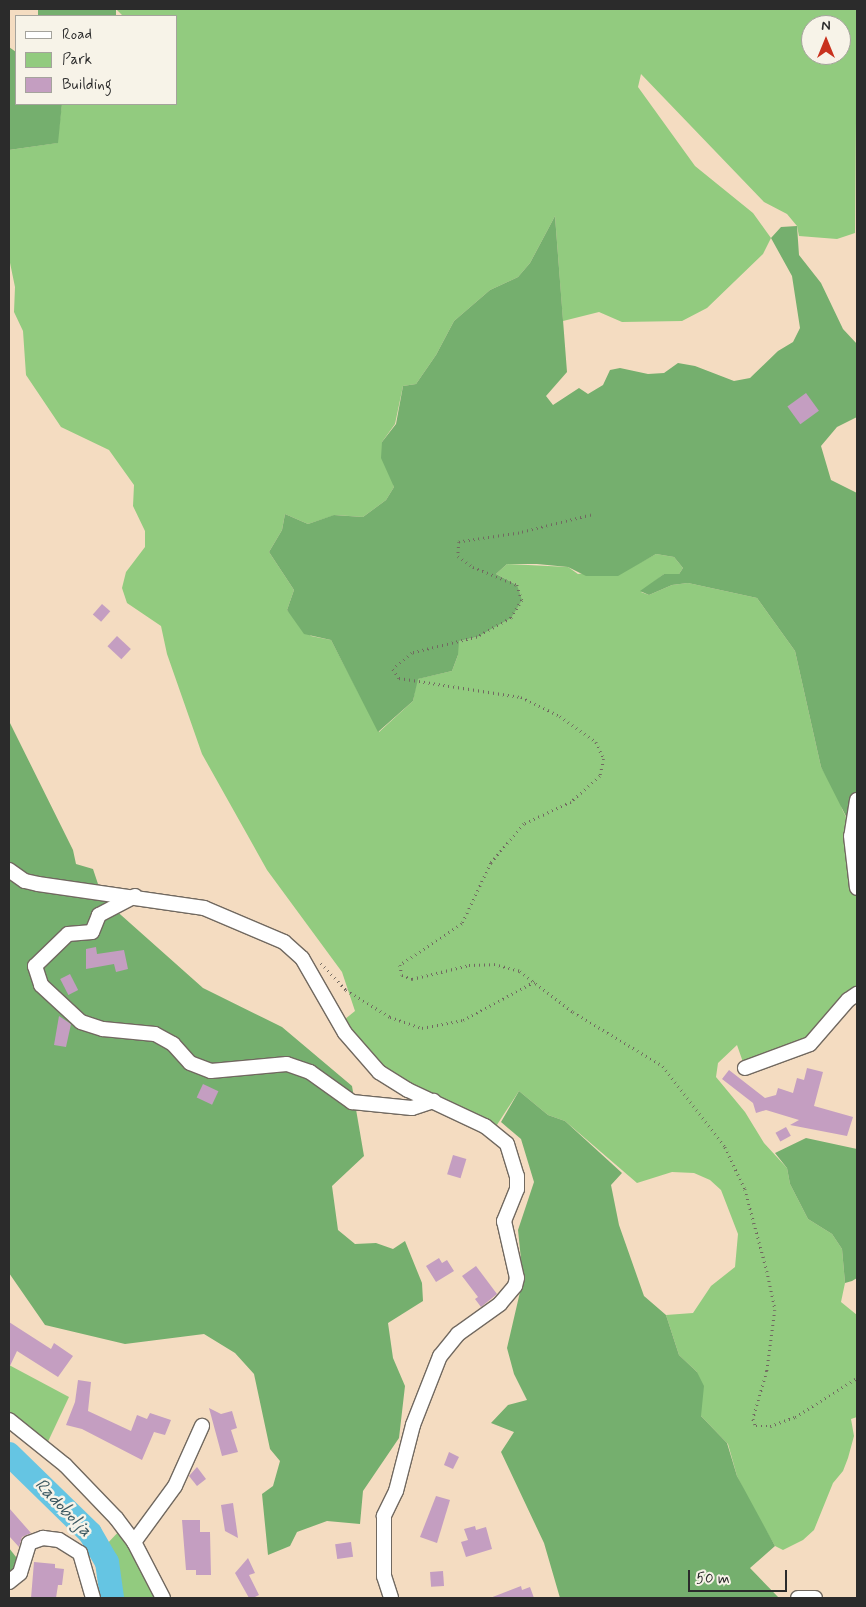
<!DOCTYPE html>
<html>
<head>
<meta charset="utf-8">
<style>
	body { margin:0 }
	#map { position:relative; width:866px; height:1607px; overflow:hidden; background:#f4dcc1; font-family:Mynerve,sans-serif }
	div>[style] { position:absolute }
	.green>* { inset:0; background:#92cb7f }
	.forest>* { inset:0; background:#75af6e; transform-origin:0 0 }
	.river>* { height:24px; margin:-12px; padding:0 12px; transform-origin:12px; border-radius:12px; background:#65c5e3 }
	.building>* { inset:0; background:#c49ec1; transform-origin:0 0 }
	.path>* { height:2.5px; margin-top:-1.25px; transform-origin:0; background:repeating-linear-gradient(90deg,#716960 0 1px,transparent 0 5px) }
	.roads { filter:drop-shadow(1px 0 #716960) drop-shadow(-1px 0 #716960) drop-shadow(0 1px #716960) drop-shadow(0 -1px #716960) }
	.street>* { height:14px; margin:-7px; padding:0 7px; transform-origin:7px; border-radius:7px; background:#fff }
	span { translate:-50% -50%; white-space:nowrap; text-align:center; line-height:1.15; -webkit-text-stroke:5px #f7f3e8; paint-order:stroke }
	.water-label { font-size:18px; color:#3c5962; font-style:italic }
	.frame { position:absolute; inset:0; border:10px solid #2b2b2b; pointer-events:none }
	.legend { position:absolute; left:15px; top:15px; width:162px; height:90px; box-sizing:border-box; background:#f7f3e8; border:1px solid #a5a39c; margin:0; padding:6px 9px; list-style:none; font-size:15px; color:#2b2b2b }
	.legend li { display:flex; align-items:center; gap:10px; height:25px }
	.legend b { width:25px; border:1px solid #a5a39c }
	.north { position:absolute; left:801px; top:15px; width:50px; height:50px; box-sizing:border-box; background:#f7f3e8; border:1px solid #a5a39c; border-radius:50%; rotate:0deg; font-size:14px; font-weight:700; line-height:20px; text-align:center; color:#2b2b2b }
	.north::after { content:''; display:block; margin:auto; width:18px; height:22px; background:#c8321e; clip-path:polygon(50% 0,100% 100%,50% 72%,0 100%) }
	.scale { position:absolute; left:688px; top:1570px; width:99px; height:22px; box-sizing:border-box; border:2px solid #2b2b2b; border-top:0; padding-left:6px; font-size:15px; line-height:18px; white-space:nowrap; color:#2b2b2b; -webkit-text-stroke:4px #f7f3e8; paint-order:stroke }
</style>
</head>
<body>
<div id="map">
	<div class="green">
		<div style="clip-path:polygon(evenodd,116px 9px,857px 9px,855px 233px,837px 239px,799px 236px,797px 226px,787px 214px,764px 202px,641px 74px,638px 87px,695px 166px,753px 213px,771px 238px,763px 254px,707px 308px,682px 321px,622px 322px,599px 312px,563px 321px,555px 216px,530px 263px,518px 277px,490px 290px,454px 321px,436px 355px,416px 384px,403px 386px,395px 424px,382px 442px,394px 487px,386px 500px,363px 517px,335px 515px,308px 524px,285px 514px,282px 530px,269px 552px,294px 590px,287px 610px,311px 636px,331px 640px,379px 732px,413px 701px,417px 679px,452px 671px,458px 655px,458px 641px,477px 637px,517px 585px,496px 574px,507px 564px,568px 567px,578px 574px,630px 568px,656px 554px,674px 557px,683px 568px,679px 574px,664px 574px,641px 592px,649px 595px,672px 585px,688px 583px,757px 598px,795px 651px,821px 767px,840px 798px,842px 809px,857px 839px,857px 994px,820px 1034px,745px 1068px,737px 1045px,718px 1063px,716px 1077px,745px 1112px,764px 1143px,787px 1168px,790px 1184px,808px 1219px,832px 1234px,842px 1249px,845px 1283px,841px 1302px,857px 1315px,857px 1417px,851px 1419px,854px 1436px,848px 1458px,843px 1471px,833px 1483px,814px 1530px,803px 1540px,783px 1550px,775px 1546px,749px 1501px,737px 1476px,728px 1444px,701px 1416px,697px 1372px,679px 1355px,666px 1315px,693px 1313px,711px 1286px,735px 1267px,738px 1234px,721px 1190px,710px 1180px,694px 1173px,672px 1172px,637px 1183px,565px 1121px,548px 1115px,519px 1091px,493px 1131px,392px 1082px,339px 1024px,355px 1011px,342px 972px,267px 870px,202px 754px,167px 654px,161px 626px,127px 603px,122px 588px,126px 572px,145px 547px,145px 531px,133px 506px,134px 485px,109px 450px,61px 427px,26px 375px,23px 331px,14px 312px,15px 287px,9px 258px,9px 150px,57px 143px,62px 104px,176px 104px,176px 16px,123px 16px,116px 9px,811px 25px,841px 25px,841px 55px,811px 55px,811px 25px)"></div>
		<div style="clip-path:polygon(9px 1365px,69px 1397px,45px 1448px,9px 1420px)"></div>
		<div style="clip-path:polygon(123px 1527px,163px 1598px,117px 1598px,114px 1570px,104px 1547px)"></div>
	</div>
	<div class="forest">
		<div style="left:38px;top:9px;width:78px;height:9px"></div>
		<div style="clip-path:polygon(9px 47px,16px 52px,16px 104px,62px 104px,58px 143px,9px 150px)"></div>
		<div style="clip-path:polygon(555px 216px,567px 372px,546px 396px,553px 405px,579px 388px,588px 394px,603px 385px,610px 370px,620px 368px,648px 374px,664px 373px,678px 363px,695px 366px,734px 381px,750px 378px,778px 351px,793px 342px,800px 328px,792px 276px,771px 238px,781px 227px,797px 226px,799px 255px,821px 283px,843px 329px,857px 344px,857px 417px,837px 427px,821px 446px,831px 480px,857px 493px,857px 838px,821px 767px,795px 651px,757px 598px,688px 583px,672px 585px,649px 595px,640px 591px,664px 574px,679px 574px,683px 568px,674px 557px,656px 554px,618px 576px,586px 576px,568px 567px,537px 564px,507px 564px,496px 574px,517px 585px,522px 600px,511px 618px,477px 637px,459px 641px,458px 655px,452px 671px,418px 679px,413px 701px,378px 732px,331px 640px,304px 634px,287px 610px,294px 590px,269px 552px,282px 530px,285px 514px,308px 524px,334px 515px,363px 517px,386px 500px,394px 487px,381px 458px,382px 442px,396px 424px,403px 386px,416px 384px,436px 355px,454px 321px,490px 290px,518px 277px,530px 263px)"></div>
		<div style="clip-path:polygon(9px 721px,73px 850px,76px 864px,93px 869px,103px 899px,203px 988px,282px 1027px,352px 1086px,364px 1156px,332px 1186px,338px 1230px,355px 1244px,376px 1243px,393px 1249px,405px 1241px,422px 1283px,423px 1301px,388px 1323px,393px 1358px,405px 1386px,399px 1438px,363px 1491px,360px 1524px,327px 1521px,297px 1532px,290px 1546px,268px 1555px,262px 1494px,273px 1486px,280px 1461px,270px 1449px,254px 1374px,235px 1353px,204px 1334px,125px 1344px,45px 1325px,9px 1273px)"></div>
		<div style="clip-path:polygon(519px 1091px,548px 1115px,565px 1121px,622px 1173px,611px 1185px,619px 1225px,644px 1296px,666px 1315px,679px 1355px,697px 1372px,704px 1386px,701px 1416px,727px 1443px,737px 1476px,775px 1546px,750px 1568px,779px 1598px,560px 1598px,544px 1543px,501px 1452px,514px 1432px,491px 1423px,508px 1405px,527px 1400px,514px 1374px,507px 1348px,523px 1279px,518px 1230px,534px 1182px,521px 1139px,501px 1122px)"></div>
		<div style="clip-path:polygon(806px 1138px,857px 1149px,857px 1278px,852px 1281px,845px 1283px,842px 1249px,832px 1234px,808px 1219px,790px 1184px,787px 1168px,775px 1153px)"></div>
		<div style="clip-path:polygon(9px 1548px,23px 1566px,9px 1582px)"></div>
	</div>
	<div class="river">
		<div style="left:9px;top:1454px;width:113px;rotate:44.3deg"></div>
		<div style="left:90px;top:1533px;width:34px;rotate:60deg"></div>
		<div style="left:107px;top:1562px;width:36px;rotate:82deg"></div>
	</div>
	<div class="building">
		<div style="left:806px;top:393px;width:22px;height:23px;rotate:54deg"></div>
		<div style="left:102px;top:604px;width:11px;height:14px;rotate:41deg"></div>
		<div style="left:117px;top:636px;width:19px;height:14px;rotate:43deg"></div>
		<div style="clip-path:polygon(96px 947px,97px 954px,124px 950px,128px 969px,116px 972px,114px 964px,86px 969px,86px 949px)"></div>
		<div style="left:70px;top:974px;width:18px;height:11px;rotate:63deg"></div>
		<div style="clip-path:polygon(59px 1016px,71px 1024px,66px 1047px,54px 1045px)"></div>
		<div style="clip-path:polygon(807px 1068px,823px 1072px,814px 1106px,853px 1117px,847px 1136px,790px 1125px,799px 1120px,766px 1110px,756px 1113px,753px 1103px,722px 1079px,729px 1070px,765px 1098px,776px 1095px,778px 1088px,793px 1093px,797px 1078px,804px 1080px)"></div>
		<div style="left:203px;top:1084px;width:17px;height:15px;rotate:25deg"></div>
		<div style="left:786px;top:1127px;width:10px;height:12px;rotate:61deg"></div>
		<div style="left:453px;top:1155px;width:14px;height:20px;rotate:17deg"></div>
		<div style="clip-path:polygon(439px 1258px,442px 1263px,447px 1260px,454px 1271px,436px 1282px,426px 1266px)"></div>
		<div style="clip-path:polygon(476px 1266px,497px 1294px,481px 1307px,475px 1299px,478px 1297px,462px 1276px)"></div>
		<div style="clip-path:polygon(9px 1322px,51px 1349px,54px 1343px,73px 1356px,58px 1377px,17px 1351px,9px 1368px)"></div>
		<div style="clip-path:polygon(78px 1380px,91px 1382px,88px 1411px,131px 1431px,137px 1415px,147px 1419px,150px 1413px,171px 1420px,165px 1435px,154px 1432px,142px 1460px,82px 1429px,66px 1425px,75px 1402px)"></div>
		<div style="clip-path:polygon(209px 1408px,221px 1414px,232px 1411px,237px 1428px,231px 1430px,238px 1452px,222px 1456px)"></div>
		<div style="clip-path:polygon(449px 1452px,459px 1457px,453px 1469px,444px 1465px)"></div>
		<div style="clip-path:polygon(197px 1467px,206px 1479px,197px 1486px,189px 1476px)"></div>
		<div style="clip-path:polygon(436px 1496px,450px 1500px,437px 1543px,420px 1537px)"></div>
		<div style="clip-path:polygon(233px 1503px,238px 1538px,225px 1531px,221px 1505px)"></div>
		<div style="clip-path:polygon(9px 1508px,31px 1533px,22px 1537px,19px 1547px,9px 1536px)"></div>
		<div style="clip-path:polygon(182px 1520px,200px 1520px,200px 1532px,210px 1532px,211px 1575px,196px 1575px,196px 1570px,186px 1570px)"></div>
		<div style="clip-path:polygon(475px 1526px,476px 1530px,486px 1527px,492px 1549px,466px 1557px,461px 1542px,468px 1540px,464px 1529px)"></div>
		<div style="left:351px;top:1542px;width:15px;height:16px;rotate:82deg"></div>
		<div style="clip-path:polygon(248px 1558px,255px 1573px,249px 1575px,259px 1595px,253px 1598px,249px 1598px,235px 1573px)"></div>
		<div style="clip-path:polygon(34px 1562px,55px 1564px,55px 1568px,64px 1569px,62px 1585px,58px 1585px,56px 1598px,31px 1598px)"></div>
		<div style="left:443px;top:1571px;width:15px;height:13px;rotate:86deg"></div>
		<div style="clip-path:polygon(521px 1586px,522px 1590px,530px 1587px,534px 1598px,490px 1598px)"></div>
	</div>
	<div class="path">
		<div style="left:591px;top:515px;width:74px;rotate:166deg"></div>
		<div style="left:519px;top:533px;width:61px;rotate:171.5deg"></div>
		<div style="left:459px;top:542px;width:14px;rotate:94deg"></div>
		<div style="left:458px;top:556px;width:19px;rotate:36deg"></div>
		<div style="left:473px;top:567px;width:48px;rotate:22.2deg"></div>
		<div style="left:517px;top:585px;width:16px;rotate:72deg"></div>
		<div style="left:522px;top:600px;width:21px;rotate:121deg"></div>
		<div style="left:511px;top:618px;width:39px;rotate:151deg"></div>
		<div style="left:477px;top:637px;width:67px;rotate:166.2deg"></div>
		<div style="left:412px;top:653px;width:25px;rotate:140deg"></div>
		<div style="left:393px;top:669px;width:11px;rotate:56deg"></div>
		<div style="left:399px;top:678px;width:123px;rotate:8.9deg"></div>
		<div style="left:521px;top:697px;width:43px;rotate:26deg"></div>
		<div style="left:560px;top:716px;width:44px;rotate:35.8deg"></div>
		<div style="left:596px;top:742px;width:19px;rotate:65deg"></div>
		<div style="left:604px;top:759px;width:17px;rotate:103deg"></div>
		<div style="left:600px;top:776px;width:39px;rotate:138deg"></div>
		<div style="left:571px;top:802px;width:52px;rotate:154.9deg"></div>
		<div style="left:524px;top:824px;width:51px;rotate:130.2deg"></div>
		<div style="left:491px;top:863px;width:68px;rotate:115.4deg"></div>
		<div style="left:462px;top:924px;width:74px;rotate:146.5deg"></div>
		<div style="left:400px;top:965px;width:10px;rotate:79deg"></div>
		<div style="left:402px;top:975px;width:11px;rotate:22deg"></div>
		<div style="left:412px;top:979px;width:59px;rotate:-13.8deg"></div>
		<div style="left:469px;top:965px;width:25px;rotate:-2deg"></div>
		<div style="left:494px;top:964px;width:27px;rotate:15deg"></div>
		<div style="left:520px;top:971px;width:67px;rotate:37.7deg"></div>
		<div style="left:573px;top:1012px;width:105px;rotate:31deg"></div>
		<div style="left:663px;top:1066px;width:102px;rotate:52.6deg"></div>
		<div style="left:725px;top:1147px;width:47px;rotate:64.5deg"></div>
		<div style="left:745px;top:1189px;width:85px;rotate:75deg"></div>
		<div style="left:767px;top:1271px;width:40px;rotate:78deg"></div>
		<div style="left:775px;top:1310px;width:62px;rotate:97.5deg"></div>
		<div style="left:767px;top:1371px;width:50px;rotate:106.3deg"></div>
		<div style="left:753px;top:1419px;width:8px;rotate:67deg"></div>
		<div style="left:756px;top:1426px;width:14px"></div>
		<div style="left:770px;top:1426px;width:27px;rotate:-20deg"></div>
		<div style="left:795px;top:1417px;width:73px;rotate:-32.2deg"></div>
		<div style="left:321px;top:963px;width:37px;rotate:47deg"></div>
		<div style="left:346px;top:990px;width:52px;rotate:31.5deg"></div>
		<div style="left:390px;top:1017px;width:34px;rotate:19deg"></div>
		<div style="left:422px;top:1028px;width:42px;rotate:-11deg"></div>
		<div style="left:463px;top:1020px;width:81px;rotate:-28.2deg"></div>
	</div>
	<div class="roads">
		<div class="street">
			<div style="left:857px;top:800px;width:36px;rotate:99deg"></div>
			<div style="left:851px;top:836px;width:52px;rotate:83.4deg"></div>
			<div style="left:9px;top:870px;width:19px;rotate:35deg"></div>
			<div style="left:25px;top:881px;width:13px;rotate:13deg"></div>
			<div style="left:38px;top:884px;width:168px;rotate:8.2deg"></div>
			<div style="left:204px;top:908px;width:87px;rotate:23deg"></div>
			<div style="left:284px;top:942px;width:24px;rotate:42deg"></div>
			<div style="left:302px;top:958px;width:86px;rotate:60.2deg"></div>
			<div style="left:345px;top:1033px;width:52px;rotate:48.9deg"></div>
			<div style="left:379px;top:1072px;width:34px;rotate:32deg"></div>
			<div style="left:408px;top:1090px;width:85px;rotate:25.1deg"></div>
			<div style="left:485px;top:1126px;width:28px;rotate:39deg"></div>
			<div style="left:507px;top:1144px;width:34px;rotate:73deg"></div>
			<div style="left:517px;top:1176px;width:13px;rotate:90deg"></div>
			<div style="left:517px;top:1189px;width:35px;rotate:112deg"></div>
			<div style="left:504px;top:1221px;width:58px;rotate:77.2deg"></div>
			<div style="left:517px;top:1278px;width:8px;rotate:104deg"></div>
			<div style="left:515px;top:1286px;width:23px;rotate:130deg"></div>
			<div style="left:500px;top:1304px;width:52px;rotate:144.5deg"></div>
			<div style="left:458px;top:1334px;width:28px;rotate:129deg"></div>
			<div style="left:440px;top:1356px;width:74px;rotate:111.4deg"></div>
			<div style="left:413px;top:1425px;width:68px;rotate:104.4deg"></div>
			<div style="left:396px;top:1491px;width:28px;rotate:116deg"></div>
			<div style="left:384px;top:1516px;width:60px;rotate:90deg"></div>
			<div style="left:384px;top:1576px;width:23px;rotate:72deg"></div>
			<div style="left:135px;top:896px;width:41px;rotate:152.2deg"></div>
			<div style="left:99px;top:915px;width:18px;rotate:112deg"></div>
			<div style="left:92px;top:932px;width:24px;rotate:175deg"></div>
			<div style="left:68px;top:934px;width:46px;rotate:135.9deg"></div>
			<div style="left:35px;top:966px;width:20px;rotate:72deg"></div>
			<div style="left:41px;top:985px;width:54px;rotate:42.8deg"></div>
			<div style="left:81px;top:1022px;width:23px;rotate:18deg"></div>
			<div style="left:103px;top:1029px;width:52px;rotate:5.5deg"></div>
			<div style="left:155px;top:1034px;width:21px;rotate:29deg"></div>
			<div style="left:173px;top:1044px;width:25px;rotate:48deg"></div>
			<div style="left:190px;top:1063px;width:22px;rotate:21deg"></div>
			<div style="left:211px;top:1071px;width:76px;rotate:-5.3deg"></div>
			<div style="left:287px;top:1064px;width:24px;rotate:19deg"></div>
			<div style="left:310px;top:1072px;width:52px;rotate:35.5deg"></div>
			<div style="left:352px;top:1102px;width:60px;rotate:5.7deg"></div>
			<div style="left:412px;top:1108px;width:23px;rotate:-18deg"></div>
			<div style="left:745px;top:1068px;width:69px;rotate:-20.3deg"></div>
			<div style="left:810px;top:1044px;width:58px;rotate:-49.2deg"></div>
			<div style="left:848px;top:1000px;width:11px;rotate:-34deg"></div>
			<div style="left:9px;top:1420px;width:72px;rotate:38.8deg"></div>
			<div style="left:65px;top:1465px;width:74px;rotate:46.1deg"></div>
			<div style="left:116px;top:1518px;width:30px;rotate:53deg"></div>
			<div style="left:134px;top:1542px;width:63px;rotate:62.6deg"></div>
			<div style="left:134px;top:1542px;width:69px;rotate:-53.8deg"></div>
			<div style="left:175px;top:1486px;width:66px;rotate:-65.8deg"></div>
			<div style="left:9px;top:1582px;width:14px;rotate:-39deg"></div>
			<div style="left:20px;top:1573px;width:31px;rotate:-73deg"></div>
			<div style="left:29px;top:1543px;width:15px;rotate:-20deg"></div>
			<div style="left:43px;top:1538px;width:16px;rotate:7deg"></div>
			<div style="left:59px;top:1540px;width:25px;rotate:32deg"></div>
			<div style="left:80px;top:1553px;width:47px;rotate:73.9deg"></div>
			<div style="left:798px;top:1598px;width:17px"></div>
		</div>
	</div>
	<div class="water-label">
		<span style="left:63px;top:1508px;rotate:46deg">Radobolja</span>
	</div>
	<div class="frame"></div>
	<ul class="legend">
	<li><b style="height:6px;background:#fff"></b>Road</li>
	<li><b style="height:14px;background:#92cb7f"></b>Park</li>
	<li><b style="height:14px;background:#c49ec1"></b>Building</li>
	</ul>
	<div class="north">N</div>
	<div class="scale">50 m</div>
</div>
</body>
</html>
